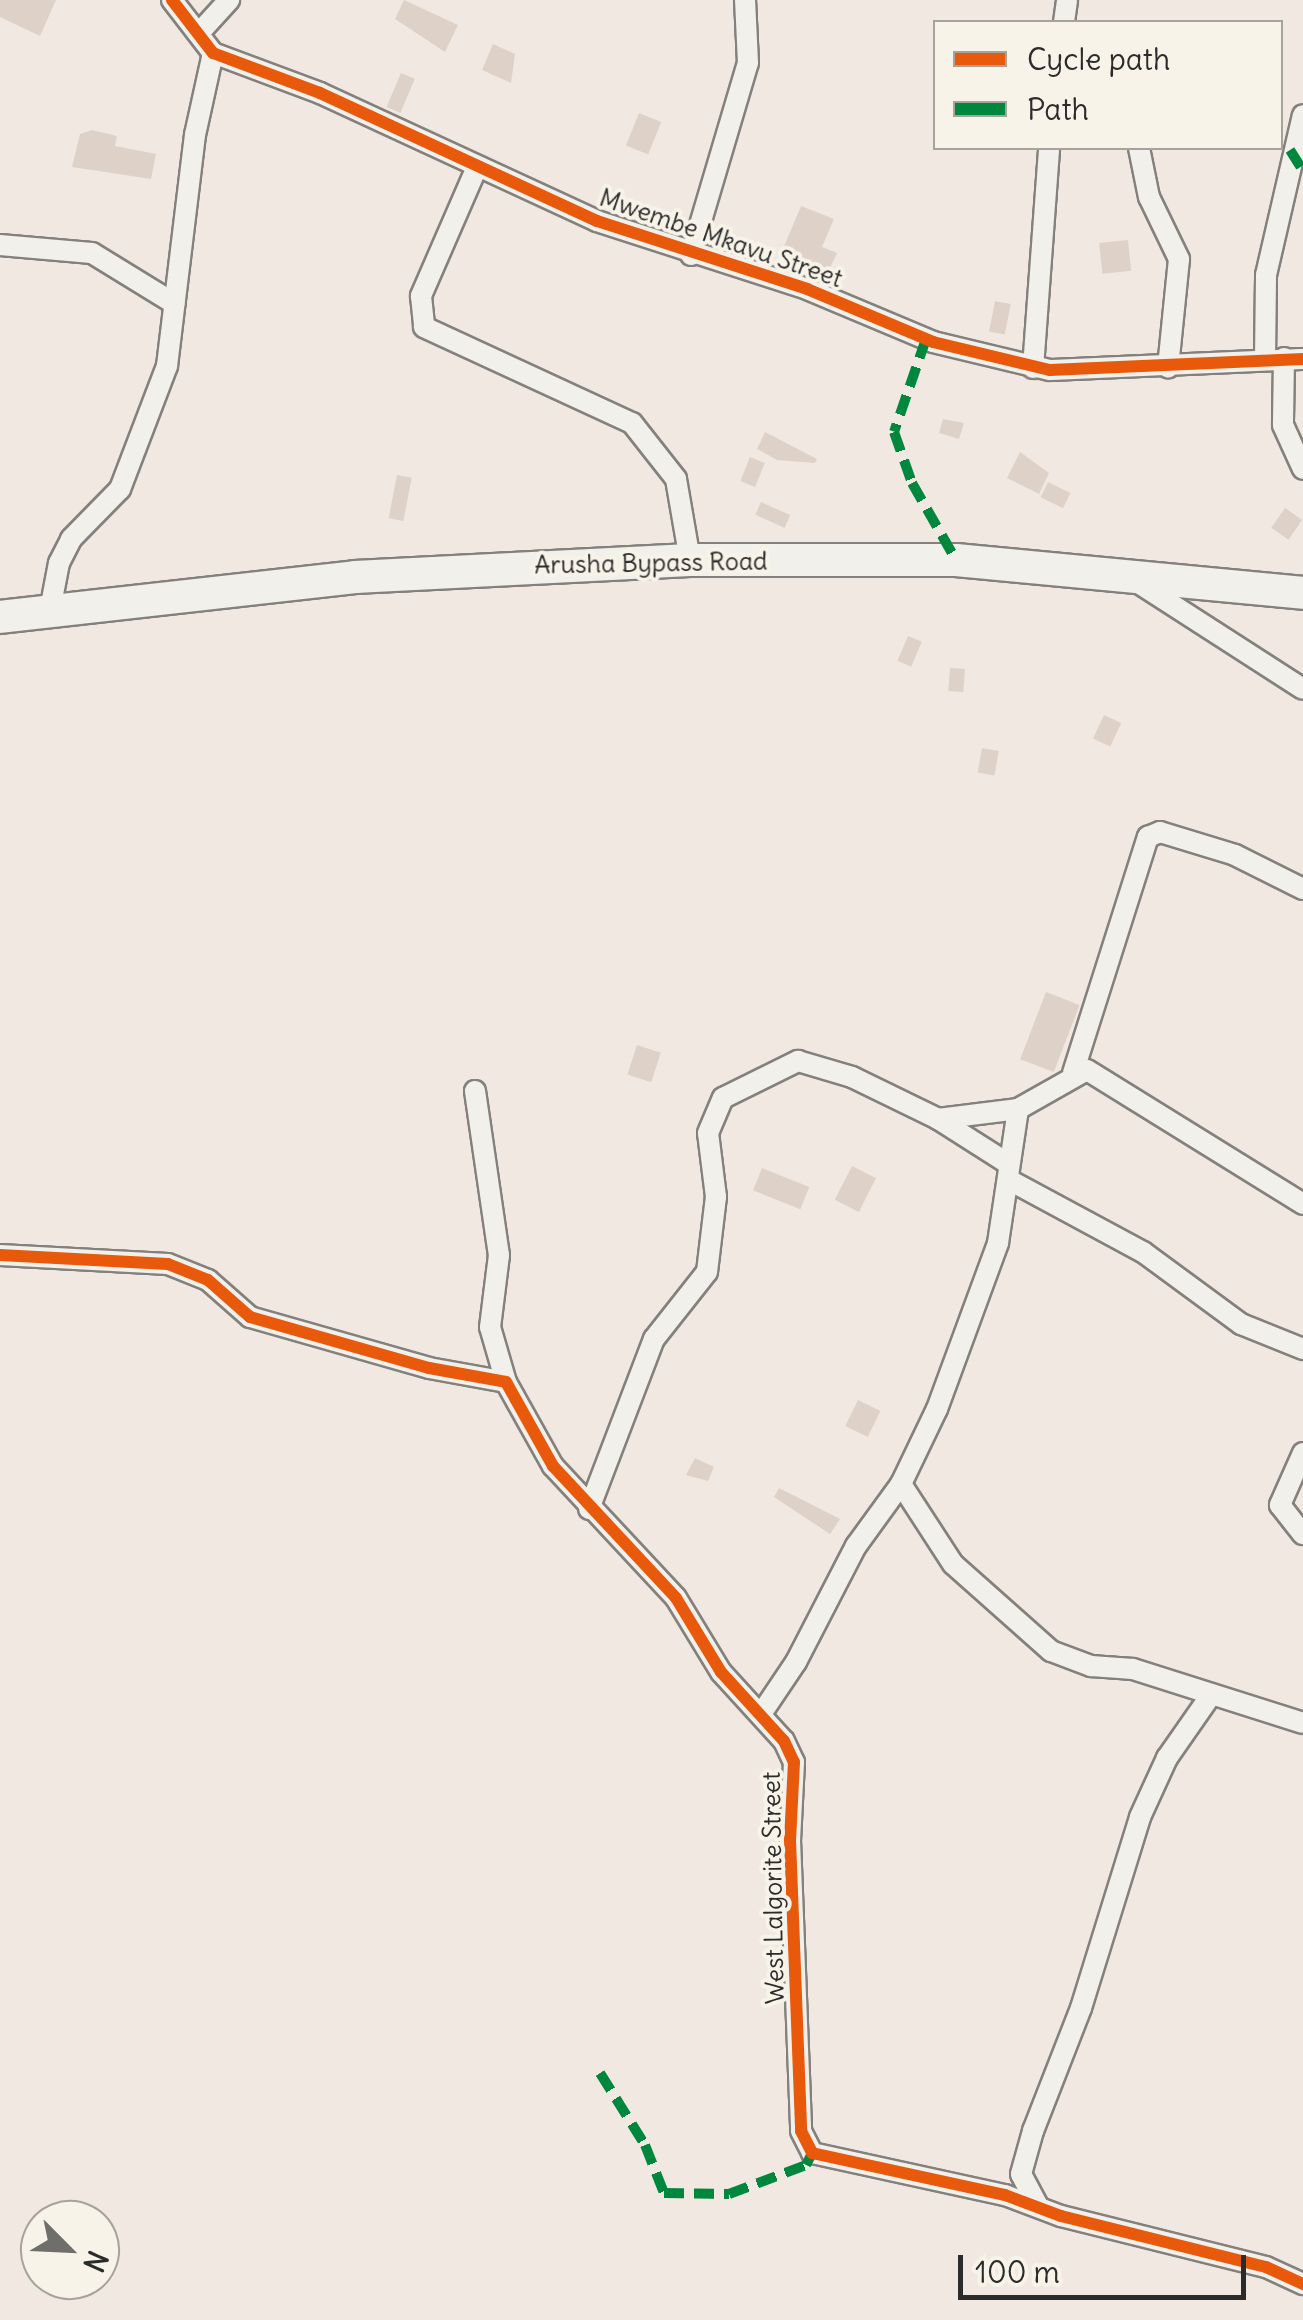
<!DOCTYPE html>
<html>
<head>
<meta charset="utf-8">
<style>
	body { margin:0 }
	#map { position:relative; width:1303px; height:2320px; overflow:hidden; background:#f1e9e1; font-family:Delius,sans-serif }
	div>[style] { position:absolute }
	.building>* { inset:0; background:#ded1c8; transform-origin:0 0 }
	.roads { filter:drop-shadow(2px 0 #84807d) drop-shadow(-2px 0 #84807d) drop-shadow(0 2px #84807d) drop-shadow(0 -2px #84807d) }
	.street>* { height:20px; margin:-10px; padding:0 10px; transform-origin:10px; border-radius:10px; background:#f2f0eb }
	.primary>* { height:32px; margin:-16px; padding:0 16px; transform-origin:16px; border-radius:16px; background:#f2f0eb }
	.quiet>* { height:10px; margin-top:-5px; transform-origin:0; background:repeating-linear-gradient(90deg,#00873e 0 20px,transparent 0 30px) }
	.cycleway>* { height:12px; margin:-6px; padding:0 6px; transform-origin:6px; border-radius:6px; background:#e8590c }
	span { translate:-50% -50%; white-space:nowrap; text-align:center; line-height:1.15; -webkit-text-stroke:8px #f7f3e8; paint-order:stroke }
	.street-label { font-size:25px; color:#2b2b2b }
	.legend { position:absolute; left:933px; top:20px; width:350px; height:130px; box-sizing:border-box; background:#f7f3e8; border:2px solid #a5a39c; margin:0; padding:12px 18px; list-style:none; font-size:30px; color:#2b2b2b }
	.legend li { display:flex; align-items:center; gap:20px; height:50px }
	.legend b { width:50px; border:2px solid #a5a39c }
	.north { position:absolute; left:20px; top:2200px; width:100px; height:100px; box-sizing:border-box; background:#f7f3e8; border:2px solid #a5a39c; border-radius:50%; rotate:114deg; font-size:28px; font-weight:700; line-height:40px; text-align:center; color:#2b2b2b }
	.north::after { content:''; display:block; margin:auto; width:35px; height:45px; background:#706e6b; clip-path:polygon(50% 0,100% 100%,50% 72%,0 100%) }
	.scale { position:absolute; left:958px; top:2255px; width:288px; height:45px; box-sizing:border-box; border:5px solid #2b2b2b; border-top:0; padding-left:12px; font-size:30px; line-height:35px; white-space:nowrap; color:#2b2b2b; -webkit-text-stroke:8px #f7f3e8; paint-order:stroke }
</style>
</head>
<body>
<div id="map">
	<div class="building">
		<div style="clip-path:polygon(0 0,56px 0,40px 36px,0 17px)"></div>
		<div style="clip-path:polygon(404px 0,458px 25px,445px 52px,395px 19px)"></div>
		<div style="clip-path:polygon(493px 44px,515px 54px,511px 83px,482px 70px)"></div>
		<div style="left:401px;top:73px;width:15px;height:37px;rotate:23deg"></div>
		<div style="left:639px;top:113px;width:24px;height:35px;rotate:22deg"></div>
		<div style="clip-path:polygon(92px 130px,117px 136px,115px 146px,156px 154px,151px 179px,72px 167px,80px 134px)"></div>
		<div style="clip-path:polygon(801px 206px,834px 219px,822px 247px,837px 253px,829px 270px,780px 256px)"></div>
		<div style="left:1128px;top:240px;width:31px;height:29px;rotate:84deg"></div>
		<div style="left:995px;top:301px;width:16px;height:31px;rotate:11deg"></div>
		<div style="clip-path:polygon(943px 419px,964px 423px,959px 439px,939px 433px)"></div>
		<div style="clip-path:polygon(765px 432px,817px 459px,815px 463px,777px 460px,757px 449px)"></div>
		<div style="clip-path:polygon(1020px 452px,1049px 473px,1039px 494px,1007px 478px)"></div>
		<div style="left:750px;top:457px;width:16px;height:26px;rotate:22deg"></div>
		<div style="left:397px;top:475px;width:15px;height:44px;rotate:11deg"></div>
		<div style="left:1048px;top:482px;width:25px;height:17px;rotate:26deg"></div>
		<div style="left:761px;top:502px;width:32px;height:14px;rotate:24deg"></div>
		<div style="left:1285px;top:508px;width:21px;height:24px;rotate:35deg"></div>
		<div style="left:908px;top:636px;width:15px;height:27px;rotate:23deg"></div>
		<div style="left:950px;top:668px;width:15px;height:23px;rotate:4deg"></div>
		<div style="left:1104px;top:715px;width:19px;height:26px;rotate:25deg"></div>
		<div style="left:982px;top:748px;width:17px;height:25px;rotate:10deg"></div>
		<div style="left:1046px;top:992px;width:36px;height:72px;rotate:21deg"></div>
		<div style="left:637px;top:1045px;width:25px;height:31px;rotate:18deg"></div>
		<div style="left:852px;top:1166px;width:27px;height:38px;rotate:27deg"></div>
		<div style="left:762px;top:1168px;width:51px;height:24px;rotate:22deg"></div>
		<div style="left:858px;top:1400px;width:25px;height:29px;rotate:26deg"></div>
		<div style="clip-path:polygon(695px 1458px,714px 1467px,708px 1481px,686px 1475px)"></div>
		<div style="clip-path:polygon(779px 1488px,840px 1519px,830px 1534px,774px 1497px)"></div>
	</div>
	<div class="roads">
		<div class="street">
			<div style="left:172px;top:0;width:67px;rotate:52.3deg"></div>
			<div style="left:213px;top:53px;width:114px;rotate:20.5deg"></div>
			<div style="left:320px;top:93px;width:305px;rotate:24.8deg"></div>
			<div style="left:597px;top:221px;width:221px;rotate:17.9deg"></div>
			<div style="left:807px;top:289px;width:137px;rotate:22.8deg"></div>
			<div style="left:933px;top:342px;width:120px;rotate:13.5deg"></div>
			<div style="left:1050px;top:370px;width:253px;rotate:-2.5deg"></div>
			<div style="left:1064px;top:22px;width:22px;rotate:-82deg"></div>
			<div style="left:199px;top:33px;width:45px;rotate:-47.7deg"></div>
			<div style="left:1139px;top:148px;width:50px;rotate:78.5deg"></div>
			<div style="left:1149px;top:197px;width:69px;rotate:64.2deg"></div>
			<div style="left:1179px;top:259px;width:109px;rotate:95.8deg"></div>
			<div style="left:477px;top:167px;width:141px;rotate:113.5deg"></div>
			<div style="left:421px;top:296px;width:31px;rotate:84deg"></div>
			<div style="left:424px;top:327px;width:229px;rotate:24.8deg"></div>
			<div style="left:632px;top:423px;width:71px;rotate:51.8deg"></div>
			<div style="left:676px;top:479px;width:82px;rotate:80.2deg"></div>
			<div style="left:0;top:245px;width:92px;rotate:5deg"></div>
			<div style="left:92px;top:253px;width:97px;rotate:31.6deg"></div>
			<div style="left:691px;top:255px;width:200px;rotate:-73.5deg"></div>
			<div style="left:748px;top:63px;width:63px;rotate:-92.7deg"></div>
			<div style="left:1284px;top:358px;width:67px;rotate:90.9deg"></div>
			<div style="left:1283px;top:425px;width:48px;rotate:65.6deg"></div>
			<div style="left:1265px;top:359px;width:84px;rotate:-89.3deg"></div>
			<div style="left:1266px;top:275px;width:164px;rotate:-77deg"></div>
			<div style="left:1033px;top:368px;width:221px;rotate:-85.8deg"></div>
			<div style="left:1137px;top:582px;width:197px;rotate:32.8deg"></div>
			<div style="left:50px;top:610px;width:48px;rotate:-79.2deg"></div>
			<div style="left:59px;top:563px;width:27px;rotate:-63deg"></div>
			<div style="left:71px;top:539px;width:70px;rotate:-45.6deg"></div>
			<div style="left:120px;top:489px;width:132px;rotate:-69.1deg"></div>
			<div style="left:167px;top:366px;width:233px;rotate:-83.1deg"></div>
			<div style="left:195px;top:135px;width:84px;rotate:-77.6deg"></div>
			<div style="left:1073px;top:1073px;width:248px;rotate:-72.4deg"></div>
			<div style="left:1148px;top:837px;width:13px;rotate:-23deg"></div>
			<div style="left:1160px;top:832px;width:78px;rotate:17deg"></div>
			<div style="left:1235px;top:855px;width:76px;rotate:26.6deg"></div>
			<div style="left:475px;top:1091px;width:166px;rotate:81.7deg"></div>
			<div style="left:499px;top:1255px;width:73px;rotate:97.1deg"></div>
			<div style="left:490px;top:1327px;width:57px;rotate:73.8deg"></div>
			<div style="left:938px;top:1119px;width:82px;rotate:32.5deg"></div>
			<div style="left:1011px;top:1181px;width:150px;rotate:28.3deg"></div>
			<div style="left:1143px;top:1252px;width:122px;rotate:36.3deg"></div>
			<div style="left:1241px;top:1324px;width:67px;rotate:22deg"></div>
			<div style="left:0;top:1255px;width:168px;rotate:3.1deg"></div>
			<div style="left:168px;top:1264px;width:43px;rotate:21.8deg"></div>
			<div style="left:208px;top:1280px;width:56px;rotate:41.4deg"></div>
			<div style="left:250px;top:1317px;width:186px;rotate:15.9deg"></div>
			<div style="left:429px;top:1368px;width:78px;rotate:10.3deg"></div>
			<div style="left:506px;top:1382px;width:96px;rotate:60.8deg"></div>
			<div style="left:553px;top:1466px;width:180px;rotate:47deg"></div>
			<div style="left:676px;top:1598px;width:87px;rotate:58.7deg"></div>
			<div style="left:721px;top:1672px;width:93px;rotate:47.6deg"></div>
			<div style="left:784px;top:1741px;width:23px;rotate:65deg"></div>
			<div style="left:794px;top:1762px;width:78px;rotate:92.9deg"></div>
			<div style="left:790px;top:1840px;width:291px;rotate:87.8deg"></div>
			<div style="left:801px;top:2131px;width:25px;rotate:63deg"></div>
			<div style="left:812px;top:2153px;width:198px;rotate:12.3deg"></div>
			<div style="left:1005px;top:2195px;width:60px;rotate:20.6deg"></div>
			<div style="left:1061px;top:2216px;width:211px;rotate:14deg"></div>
			<div style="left:1266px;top:2267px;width:41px;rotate:24.7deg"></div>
			<div style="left:1303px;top:1453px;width:57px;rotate:113.9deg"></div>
			<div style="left:1280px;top:1505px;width:37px;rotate:52deg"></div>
			<div style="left:901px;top:1484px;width:95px;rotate:57deg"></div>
			<div style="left:953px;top:1564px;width:131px;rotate:41.6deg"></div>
			<div style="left:1051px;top:1651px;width:43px;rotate:20.6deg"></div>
			<div style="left:1091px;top:1666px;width:42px;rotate:4.1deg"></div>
			<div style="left:1133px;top:1669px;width:178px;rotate:17.6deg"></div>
			<div style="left:589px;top:1509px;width:182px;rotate:-69.1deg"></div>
			<div style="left:654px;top:1339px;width:85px;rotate:-51.7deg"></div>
			<div style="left:707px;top:1272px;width:76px;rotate:-83.2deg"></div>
			<div style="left:716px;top:1197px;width:64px;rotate:-97.1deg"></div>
			<div style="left:708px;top:1133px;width:38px;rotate:-67deg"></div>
			<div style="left:723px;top:1098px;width:84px;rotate:-26.3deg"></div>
			<div style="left:798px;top:1061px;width:56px;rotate:16.5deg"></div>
			<div style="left:852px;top:1077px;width:96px;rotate:26deg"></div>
			<div style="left:938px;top:1119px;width:81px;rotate:-7.1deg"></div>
			<div style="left:761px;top:1714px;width:63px;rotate:-56.1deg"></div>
			<div style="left:796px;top:1662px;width:131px;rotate:-62.7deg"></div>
			<div style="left:856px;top:1546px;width:77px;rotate:-54deg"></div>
			<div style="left:901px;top:1484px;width:83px;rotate:-64.4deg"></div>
			<div style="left:937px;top:1409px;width:177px;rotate:-69.8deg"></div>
			<div style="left:998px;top:1243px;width:135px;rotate:-81.5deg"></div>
			<div style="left:1018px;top:1109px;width:79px;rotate:-29.5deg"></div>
			<div style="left:1087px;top:1070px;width:254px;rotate:31.8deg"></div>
			<div style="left:1038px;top:2206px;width:36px;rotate:-118deg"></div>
			<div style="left:1021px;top:2174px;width:45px;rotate:-74.4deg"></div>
			<div style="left:1033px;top:2131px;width:132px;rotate:-68.7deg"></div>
			<div style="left:1081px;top:2008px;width:200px;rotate:-72.8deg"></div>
			<div style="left:1140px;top:1817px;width:65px;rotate:-65.4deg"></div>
			<div style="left:1167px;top:1758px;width:77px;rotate:-55.1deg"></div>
		</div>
		<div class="primary">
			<div style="left:0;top:617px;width:357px;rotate:-6.4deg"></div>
			<div style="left:355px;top:577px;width:335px;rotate:-2.9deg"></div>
			<div style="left:690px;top:560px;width:266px"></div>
			<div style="left:956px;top:560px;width:349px;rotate:5.4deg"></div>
		</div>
	</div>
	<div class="quiet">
		<div style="left:1290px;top:150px;width:25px;rotate:58deg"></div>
		<div style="left:926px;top:339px;width:98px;rotate:109deg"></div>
		<div style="left:894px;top:432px;width:54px;rotate:70.6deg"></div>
		<div style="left:912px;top:483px;width:89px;rotate:60.3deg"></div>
		<div style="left:600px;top:2073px;width:85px;rotate:58deg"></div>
		<div style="left:645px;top:2145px;width:52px;rotate:68.4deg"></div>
		<div style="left:664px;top:2193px;width:65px;rotate:0.9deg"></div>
		<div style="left:729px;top:2194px;width:82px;rotate:-20.6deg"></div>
		<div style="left:806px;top:2165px;width:13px;rotate:-63deg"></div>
	</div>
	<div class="cycleway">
		<div style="left:172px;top:0;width:67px;rotate:52.3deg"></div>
		<div style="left:213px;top:53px;width:114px;rotate:20.5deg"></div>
		<div style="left:320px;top:93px;width:305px;rotate:24.8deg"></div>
		<div style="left:597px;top:221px;width:221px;rotate:17.9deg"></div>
		<div style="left:807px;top:289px;width:137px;rotate:22.8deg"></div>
		<div style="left:933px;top:342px;width:120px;rotate:13.5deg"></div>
		<div style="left:1050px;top:370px;width:253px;rotate:-2.5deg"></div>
		<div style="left:0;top:1255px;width:168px;rotate:3.1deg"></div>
		<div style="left:168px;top:1264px;width:43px;rotate:21.8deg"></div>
		<div style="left:208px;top:1280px;width:56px;rotate:41.4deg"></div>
		<div style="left:250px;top:1317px;width:186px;rotate:15.9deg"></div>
		<div style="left:429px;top:1368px;width:78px;rotate:10.3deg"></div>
		<div style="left:506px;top:1382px;width:96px;rotate:60.8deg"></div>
		<div style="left:553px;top:1466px;width:180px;rotate:47deg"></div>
		<div style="left:676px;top:1598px;width:87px;rotate:58.7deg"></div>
		<div style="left:721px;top:1672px;width:93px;rotate:47.6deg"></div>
		<div style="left:784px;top:1741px;width:23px;rotate:65deg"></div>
		<div style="left:794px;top:1762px;width:78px;rotate:92.9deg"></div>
		<div style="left:790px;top:1840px;width:291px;rotate:87.8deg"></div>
		<div style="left:801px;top:2131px;width:25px;rotate:63deg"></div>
		<div style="left:812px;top:2153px;width:198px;rotate:12.3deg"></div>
		<div style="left:1005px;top:2195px;width:60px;rotate:20.6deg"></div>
		<div style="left:1061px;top:2216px;width:211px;rotate:14deg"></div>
		<div style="left:1266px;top:2267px;width:41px;rotate:24.7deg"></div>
	</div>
	<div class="street-label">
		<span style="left:721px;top:238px;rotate:19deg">Mwembe Mkavu Street</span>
		<span style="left:651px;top:563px;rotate:-1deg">Arusha Bypass Road</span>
		<span style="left:773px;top:1888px;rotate:-91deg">West Lalgorite Street</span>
	</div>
	<ul class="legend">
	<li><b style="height:12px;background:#e8590c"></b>Cycle path</li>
	<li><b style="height:12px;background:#00873e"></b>Path</li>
	</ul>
	<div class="north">N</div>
	<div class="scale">100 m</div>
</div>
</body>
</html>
